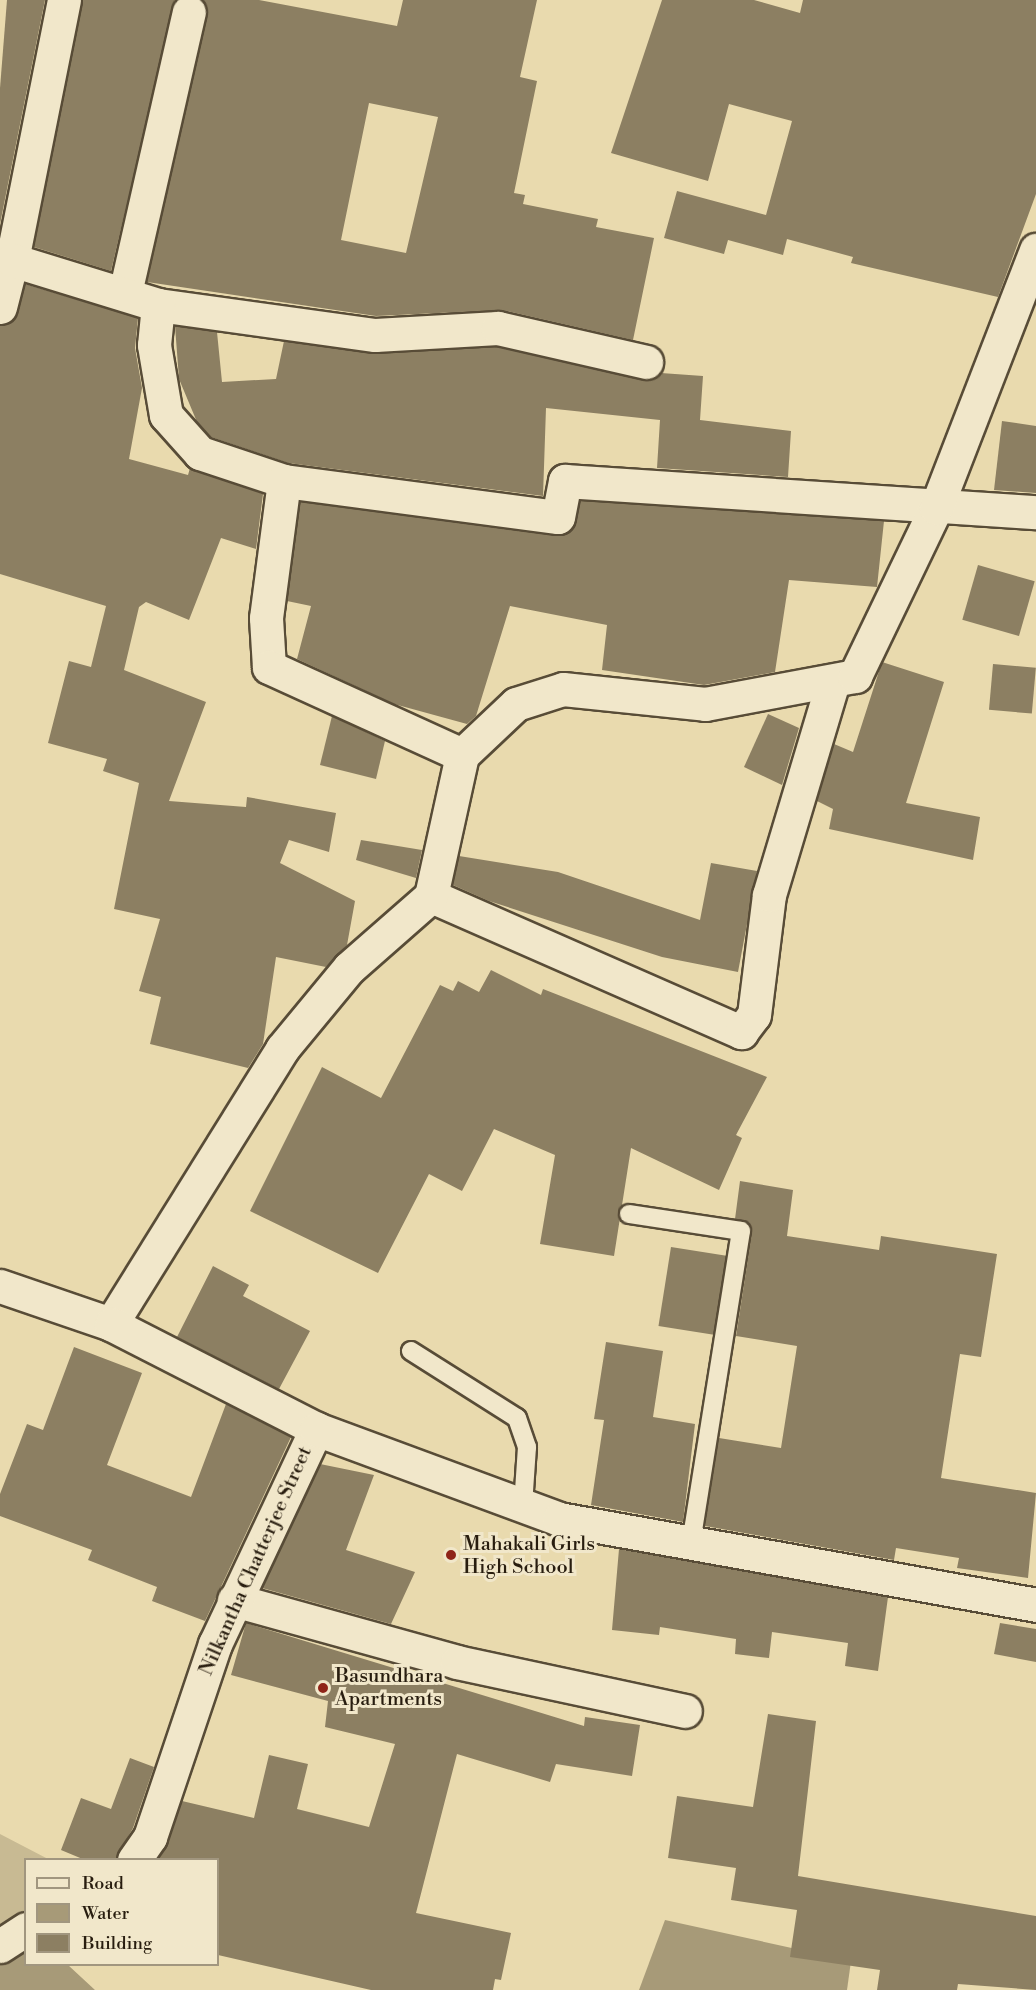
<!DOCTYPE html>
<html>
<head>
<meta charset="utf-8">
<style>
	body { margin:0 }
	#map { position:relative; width:1036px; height:1990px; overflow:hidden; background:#e9daae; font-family:"Libre Bodoni",serif }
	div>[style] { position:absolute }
	.green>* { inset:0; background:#c8ba93 }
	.water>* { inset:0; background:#a79a78 }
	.building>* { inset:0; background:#8c7f62; transform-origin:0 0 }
	.roads { filter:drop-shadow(2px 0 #584c37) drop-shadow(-2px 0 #584c37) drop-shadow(0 2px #584c37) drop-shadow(0 -2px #584c37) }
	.service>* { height:18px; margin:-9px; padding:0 9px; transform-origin:9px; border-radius:9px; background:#f1e7ca }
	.minor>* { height:33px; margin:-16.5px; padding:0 16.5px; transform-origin:16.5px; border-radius:16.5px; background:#f1e7ca }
	.tertiary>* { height:33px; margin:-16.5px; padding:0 16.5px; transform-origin:16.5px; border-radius:16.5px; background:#f1e7ca }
	.dots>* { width:16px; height:16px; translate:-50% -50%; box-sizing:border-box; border:3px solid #f1e7ca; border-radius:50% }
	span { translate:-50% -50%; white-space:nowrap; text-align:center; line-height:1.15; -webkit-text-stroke:6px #f1e7ca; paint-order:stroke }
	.poi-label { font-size:20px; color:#281d0f }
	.left { translate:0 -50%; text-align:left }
	.street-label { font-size:20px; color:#281d0f }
	.legend { position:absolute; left:24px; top:1858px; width:195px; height:108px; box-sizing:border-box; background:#f1e7ca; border:2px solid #a1967f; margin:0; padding:8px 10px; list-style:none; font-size:18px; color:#281d0f }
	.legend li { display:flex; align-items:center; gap:12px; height:30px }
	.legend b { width:30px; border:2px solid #a1967f }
</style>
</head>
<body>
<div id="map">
	<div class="green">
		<div style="clip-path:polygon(0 1834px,48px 1859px,26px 1860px,25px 1911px,0 1927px)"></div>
	</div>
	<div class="water">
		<div style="clip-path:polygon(665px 1920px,851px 1961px,847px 1990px,639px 1990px)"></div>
		<div style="clip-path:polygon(25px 1923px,26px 1964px,68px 1965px,95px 1990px,0 1990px,0 1948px)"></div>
	</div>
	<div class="building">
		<div style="clip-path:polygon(7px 0,45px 0,0 224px,0 88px)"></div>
		<div style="clip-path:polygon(82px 0,175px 0,111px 271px,34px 247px)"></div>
		<div style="clip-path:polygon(evenodd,203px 0,259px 0,397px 26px,403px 0,537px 0,520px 77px,537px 81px,514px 193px,525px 195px,523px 204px,598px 219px,596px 227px,654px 238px,633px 340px,502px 310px,376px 316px,147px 282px,207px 16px,203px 0,369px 103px,438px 117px,406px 253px,341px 240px,369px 103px)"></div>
		<div style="clip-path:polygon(662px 0,754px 0,800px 13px,803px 0,1036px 0,1036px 194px,998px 297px,851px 263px,853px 257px,787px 239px,783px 255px,728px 240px,724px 254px,664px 238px,677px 191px,766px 215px,792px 121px,729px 104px,708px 181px,611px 153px)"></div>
		<div style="clip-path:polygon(25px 284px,138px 318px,135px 348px,142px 388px,129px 459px,188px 475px,190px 468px,263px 494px,256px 549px,221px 538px,189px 620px,146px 602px,139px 607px,124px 670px,206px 702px,169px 801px,246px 807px,247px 797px,336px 813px,329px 852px,289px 840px,280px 863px,355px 901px,347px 945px,326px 967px,276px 957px,263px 1044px,248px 1068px,150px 1044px,161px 997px,139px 991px,160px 919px,114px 909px,139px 783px,103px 771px,107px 759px,48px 743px,69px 661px,91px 667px,106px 606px,0 574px,0 325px,14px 320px)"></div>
		<div style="clip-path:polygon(175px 326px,217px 332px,222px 382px,276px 379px,284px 341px,376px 354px,496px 347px,642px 380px,661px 373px,703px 376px,700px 420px,791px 431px,788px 477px,657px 468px,660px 420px,546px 408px,543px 496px,288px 463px,211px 437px,197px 422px,179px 379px)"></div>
		<div style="clip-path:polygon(1002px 421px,1036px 426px,1036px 493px,994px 490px)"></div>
		<div style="clip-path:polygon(580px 501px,884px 521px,877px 587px,789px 580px,775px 672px,704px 685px,602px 670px,607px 625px,510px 606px,476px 716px,467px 724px,394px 704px,297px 659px,311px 606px,287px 601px,300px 502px,556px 536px,573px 529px)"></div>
		<div style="left:978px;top:565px;width:59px;height:57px;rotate:16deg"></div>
		<div style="clip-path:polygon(882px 662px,944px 682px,906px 803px,980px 817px,973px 860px,829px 829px,833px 809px,817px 801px,834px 744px,853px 752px)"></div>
		<div style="left:993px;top:664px;width:43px;height:46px;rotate:5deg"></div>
		<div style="clip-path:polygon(768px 714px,799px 728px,782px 785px,744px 767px)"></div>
		<div style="clip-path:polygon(332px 716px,385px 741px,376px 779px,320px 765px)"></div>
		<div style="clip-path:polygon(361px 840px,422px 850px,416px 878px,356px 860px)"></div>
		<div style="clip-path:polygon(459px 856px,558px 872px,700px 920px,711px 863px,757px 871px,738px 972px,662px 957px,489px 901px,453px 885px)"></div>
		<div style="clip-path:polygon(491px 970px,541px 995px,543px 989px,767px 1077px,736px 1135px,742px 1138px,719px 1190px,631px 1148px,614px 1256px,540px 1244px,555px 1155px,494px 1129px,462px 1191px,429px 1174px,378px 1273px,250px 1211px,322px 1067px,381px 1098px,440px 985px,453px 991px,458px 981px,479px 992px)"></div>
		<div style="clip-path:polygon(740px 1181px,793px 1190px,787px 1236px,879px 1250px,881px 1236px,997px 1254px,981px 1357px,960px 1354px,941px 1478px,1036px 1493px,1028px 1578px,957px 1568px,959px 1558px,896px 1548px,894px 1560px,705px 1526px,719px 1438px,781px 1448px,797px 1346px,736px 1336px,752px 1233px,748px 1223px,735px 1219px)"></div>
		<div style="left:671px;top:1247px;width:56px;height:80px;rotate:9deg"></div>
		<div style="clip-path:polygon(213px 1266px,249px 1285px,243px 1296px,310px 1331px,279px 1389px,177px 1337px)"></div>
		<div style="clip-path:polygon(606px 1342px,663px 1351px,653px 1417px,695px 1424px,683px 1522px,591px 1505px,604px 1420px,594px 1419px)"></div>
		<div style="clip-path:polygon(74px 1347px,142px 1373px,107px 1465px,191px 1497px,226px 1404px,291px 1437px,205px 1621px,152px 1601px,157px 1587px,88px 1560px,92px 1550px,0 1516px,0 1494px,27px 1424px,43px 1430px)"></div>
		<div style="clip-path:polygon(320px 1464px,374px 1475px,346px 1550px,415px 1572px,391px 1624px,262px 1588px)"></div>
		<div style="clip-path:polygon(619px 1549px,888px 1597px,878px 1671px,845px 1666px,848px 1643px,772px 1632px,769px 1658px,735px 1654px,736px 1639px,660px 1627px,659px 1635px,612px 1630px)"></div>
		<div style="clip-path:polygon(246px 1623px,584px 1726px,585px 1717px,640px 1725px,632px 1776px,556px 1764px,550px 1782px,457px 1754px,416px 1913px,511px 1933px,501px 1980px,495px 1979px,493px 1990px,371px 1990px,218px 1955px,218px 1860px,157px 1860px,182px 1801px,254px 1818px,269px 1755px,308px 1764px,297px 1809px,369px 1827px,395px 1744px,325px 1727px,328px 1701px,231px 1675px)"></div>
		<div style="clip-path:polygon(1000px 1623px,1036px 1629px,1036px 1662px,994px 1654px)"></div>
		<div style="clip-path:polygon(768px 1714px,816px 1721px,798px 1876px,1036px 1916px,1036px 1990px,958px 1984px,957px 1990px,877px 1990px,880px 1970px,790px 1957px,797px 1910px,731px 1900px,736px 1868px,668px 1858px,677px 1796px,753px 1807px)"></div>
		<div style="clip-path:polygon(130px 1758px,154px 1767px,133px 1828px,115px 1860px,85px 1860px,61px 1850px,81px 1798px,111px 1809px)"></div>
	</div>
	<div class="roads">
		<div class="service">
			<div style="left:629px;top:1214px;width:113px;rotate:8.6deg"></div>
			<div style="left:741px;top:1231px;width:317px;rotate:99.1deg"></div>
			<div style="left:411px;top:1351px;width:125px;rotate:32.3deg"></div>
			<div style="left:517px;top:1418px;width:31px;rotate:71deg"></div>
			<div style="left:527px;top:1447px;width:58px;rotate:93.9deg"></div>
		</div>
		<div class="minor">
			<div style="left:12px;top:260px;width:265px;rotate:-78.7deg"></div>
			<div style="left:125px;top:293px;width:288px;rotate:-77.2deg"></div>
			<div style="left:158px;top:305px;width:219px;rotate:7.9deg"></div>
			<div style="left:375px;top:335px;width:123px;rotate:-3.3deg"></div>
			<div style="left:498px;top:328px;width:152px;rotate:12.9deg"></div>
			<div style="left:0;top:307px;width:49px;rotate:-75.7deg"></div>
			<div style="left:12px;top:260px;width:153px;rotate:17.1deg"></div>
			<div style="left:158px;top:305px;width:40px;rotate:95.7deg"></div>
			<div style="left:154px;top:345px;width:71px;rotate:80.3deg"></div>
			<div style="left:166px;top:415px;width:51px;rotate:48.2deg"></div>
			<div style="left:200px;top:453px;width:89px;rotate:18.4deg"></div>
			<div style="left:284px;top:481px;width:276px;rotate:7.5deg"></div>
			<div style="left:558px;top:517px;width:37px;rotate:-79deg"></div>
			<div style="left:565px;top:481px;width:472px;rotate:3.8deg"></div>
			<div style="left:284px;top:481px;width:138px;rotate:97.5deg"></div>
			<div style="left:266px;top:618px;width:49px;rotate:86.5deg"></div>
			<div style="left:269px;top:667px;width:212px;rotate:24.5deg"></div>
			<div style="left:431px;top:896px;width:339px;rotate:23.7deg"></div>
			<div style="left:741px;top:1032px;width:21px;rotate:-53deg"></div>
			<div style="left:754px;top:1015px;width:121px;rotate:-82.9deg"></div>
			<div style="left:769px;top:895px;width:223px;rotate:-73.3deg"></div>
			<div style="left:111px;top:1324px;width:324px;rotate:-58.1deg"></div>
			<div style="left:282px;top:1049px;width:105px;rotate:-50.4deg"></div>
			<div style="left:349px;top:968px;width:109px;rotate:-41.3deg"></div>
			<div style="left:431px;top:896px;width:144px;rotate:-77.6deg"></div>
			<div style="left:462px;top:755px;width:74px;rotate:-43.4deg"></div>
			<div style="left:516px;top:704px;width:49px;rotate:-17.7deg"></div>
			<div style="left:563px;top:689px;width:143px;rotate:6deg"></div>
			<div style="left:705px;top:704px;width:153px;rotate:-10.6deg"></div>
			<div style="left:855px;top:676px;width:187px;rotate:-64.3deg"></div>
			<div style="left:936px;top:508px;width:277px;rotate:-68.8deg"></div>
			<div style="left:234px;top:1600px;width:231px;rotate:15.5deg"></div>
			<div style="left:457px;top:1662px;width:233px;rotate:12.1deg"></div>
			<div style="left:134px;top:1860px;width:28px;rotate:-55deg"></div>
			<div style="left:150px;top:1837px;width:204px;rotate:-71.4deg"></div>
			<div style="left:215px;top:1644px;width:238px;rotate:-64.8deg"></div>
			<div style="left:0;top:1946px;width:31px;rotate:-33deg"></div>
		</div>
		<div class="tertiary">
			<div style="left:0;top:1286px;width:117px;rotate:18.9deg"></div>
			<div style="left:111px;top:1324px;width:230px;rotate:27.1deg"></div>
			<div style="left:316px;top:1429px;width:259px;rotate:20.3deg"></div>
			<div style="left:559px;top:1519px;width:485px;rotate:10.2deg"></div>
		</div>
	</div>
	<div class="dots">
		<div style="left:451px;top:1555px;background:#8f2418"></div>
		<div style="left:323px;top:1688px;background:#8f2418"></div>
	</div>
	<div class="poi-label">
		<span class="left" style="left:463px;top:1556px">Mahakali Girls<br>High School</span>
		<span class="left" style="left:335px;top:1688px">Basundhara<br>Apartments</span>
	</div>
	<div class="street-label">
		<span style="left:256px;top:1561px;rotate:-66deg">Nilkantha Chatterjee Street</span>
	</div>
	<ul class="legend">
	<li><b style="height:8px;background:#f1e7ca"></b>Road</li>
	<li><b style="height:16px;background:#a79a78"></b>Water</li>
	<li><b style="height:16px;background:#8c7f62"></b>Building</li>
	</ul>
</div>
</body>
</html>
